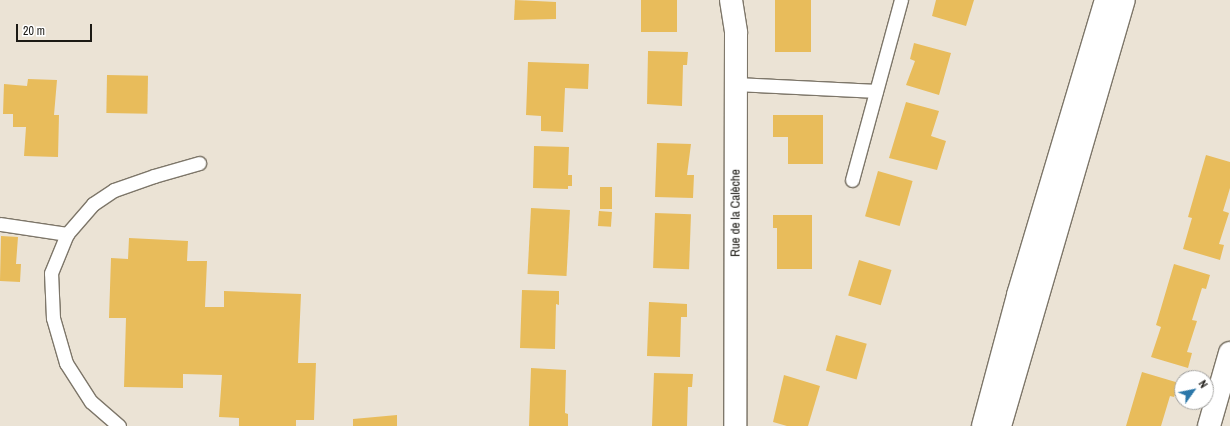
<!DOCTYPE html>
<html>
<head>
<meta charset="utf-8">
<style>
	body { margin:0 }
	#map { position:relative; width:1230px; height:426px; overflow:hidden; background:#ebe3d5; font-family:"Archivo Narrow",sans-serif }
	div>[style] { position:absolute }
	.building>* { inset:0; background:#e8bc5b; transform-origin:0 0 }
	.roads { filter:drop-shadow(1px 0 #7d7669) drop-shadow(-1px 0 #7d7669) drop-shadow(0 1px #7d7669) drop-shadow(0 -1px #7d7669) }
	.service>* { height:13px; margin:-6.5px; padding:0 6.5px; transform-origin:6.5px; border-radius:6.5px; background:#fff }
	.minor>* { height:22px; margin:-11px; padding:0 11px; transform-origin:11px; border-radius:11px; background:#fff }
	.primary>* { height:22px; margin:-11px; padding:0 11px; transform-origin:11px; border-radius:11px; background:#fff }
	span { translate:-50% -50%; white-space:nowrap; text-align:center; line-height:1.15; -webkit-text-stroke:3.5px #fff; paint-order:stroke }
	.street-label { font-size:13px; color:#1c1a15 }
	.north { position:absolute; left:1174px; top:370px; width:40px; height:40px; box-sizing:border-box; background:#fff; border:1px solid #a4a3a1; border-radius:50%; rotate:57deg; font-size:11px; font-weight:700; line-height:16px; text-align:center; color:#1c1a15 }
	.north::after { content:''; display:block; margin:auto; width:14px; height:18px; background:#2b77a9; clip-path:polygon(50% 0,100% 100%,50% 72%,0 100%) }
	.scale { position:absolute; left:16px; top:24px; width:76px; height:18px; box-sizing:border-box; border:2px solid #1c1a15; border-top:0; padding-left:5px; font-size:12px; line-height:14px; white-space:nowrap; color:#1c1a15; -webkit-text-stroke:3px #fff; paint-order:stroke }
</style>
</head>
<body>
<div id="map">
	<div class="building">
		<div style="clip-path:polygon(515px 0,556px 2px,556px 19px,514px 20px)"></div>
		<div style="left:641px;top:0;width:36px;height:32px"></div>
		<div style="left:775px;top:0;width:36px;height:52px"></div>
		<div style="clip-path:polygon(936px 0,974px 0,966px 26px,932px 16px)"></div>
		<div style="clip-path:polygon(914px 43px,951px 53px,939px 95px,906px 85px,915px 61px,910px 59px)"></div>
		<div style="clip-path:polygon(648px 51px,688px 52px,687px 65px,683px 65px,682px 106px,647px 104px)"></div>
		<div style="clip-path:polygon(528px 62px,589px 64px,588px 89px,565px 88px,563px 132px,541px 131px,541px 116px,526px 115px)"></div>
		<div style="left:107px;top:75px;width:41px;height:38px;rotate:1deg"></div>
		<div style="clip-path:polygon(28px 79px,57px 80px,54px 115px,59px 115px,58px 157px,24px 156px,26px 127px,13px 127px,13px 114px,3px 114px,4px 84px,27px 86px)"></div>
		<div style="clip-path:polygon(906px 102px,939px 111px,931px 136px,946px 141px,937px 170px,889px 158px)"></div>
		<div style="clip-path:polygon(773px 115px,823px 115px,823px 164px,788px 164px,788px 137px,773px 137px)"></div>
		<div style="clip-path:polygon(657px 143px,691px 144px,687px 175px,694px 175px,693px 198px,655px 197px)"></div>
		<div style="clip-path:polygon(534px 146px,569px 147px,568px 175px,572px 175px,572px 186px,568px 186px,568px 189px,533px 188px)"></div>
		<div style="clip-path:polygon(1206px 155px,1230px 162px,1230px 188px,1223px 211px,1229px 213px,1219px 244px,1224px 245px,1220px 260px,1183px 249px,1192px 218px,1188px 217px)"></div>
		<div style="left:878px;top:171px;width:36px;height:47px;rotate:16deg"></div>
		<div style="left:600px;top:187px;width:12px;height:22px"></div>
		<div style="left:531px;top:208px;width:39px;height:66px;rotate:3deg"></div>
		<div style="left:599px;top:211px;width:13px;height:15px;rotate:4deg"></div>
		<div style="left:655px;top:213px;width:36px;height:55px;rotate:2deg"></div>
		<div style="clip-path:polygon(773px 215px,812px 215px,812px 269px,777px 269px,777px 228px,773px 228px)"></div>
		<div style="clip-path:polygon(1px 236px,18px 237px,16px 264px,21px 264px,20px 282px,0 281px)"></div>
		<div style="clip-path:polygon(129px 238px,188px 241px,187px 261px,207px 261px,205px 307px,224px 307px,224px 291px,301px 294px,298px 363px,316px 363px,314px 420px,296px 420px,296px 426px,239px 426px,239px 418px,219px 417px,222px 375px,183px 374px,183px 388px,124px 387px,126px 318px,109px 318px,111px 258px,128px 259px)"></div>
		<div style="left:859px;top:260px;width:34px;height:37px;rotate:17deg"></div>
		<div style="clip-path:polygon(1174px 264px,1210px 275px,1206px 289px,1202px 288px,1192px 320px,1197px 321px,1187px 352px,1192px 353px,1188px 368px,1151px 357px,1161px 327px,1156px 325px)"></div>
		<div style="clip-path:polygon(522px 290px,559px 291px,559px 305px,556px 304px,555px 349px,520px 348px)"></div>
		<div style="clip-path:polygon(649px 302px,687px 304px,687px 317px,681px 317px,680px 357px,647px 356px)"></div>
		<div style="left:836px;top:335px;width:32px;height:37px;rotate:16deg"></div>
		<div style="clip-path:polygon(531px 368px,566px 370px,565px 413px,568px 414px,568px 426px,529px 426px)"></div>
		<div style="clip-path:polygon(1142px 372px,1179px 383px,1174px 397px,1170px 396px,1161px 426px,1126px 426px)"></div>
		<div style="clip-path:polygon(654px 373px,693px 374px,692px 387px,688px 387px,687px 426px,652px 426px)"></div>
		<div style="clip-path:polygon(784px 375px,820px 386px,808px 426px,787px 426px,773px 422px)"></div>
		<div style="clip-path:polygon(397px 415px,397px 426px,353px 426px,353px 419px)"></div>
	</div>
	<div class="roads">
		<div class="service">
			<div style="left:737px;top:84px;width:139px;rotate:2.9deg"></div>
			<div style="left:852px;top:180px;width:187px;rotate:-74.8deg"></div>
			<div style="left:0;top:224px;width:68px;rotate:8.5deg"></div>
			<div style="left:119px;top:426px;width:37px;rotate:-139deg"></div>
			<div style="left:91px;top:402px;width:46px;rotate:-122.7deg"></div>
			<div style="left:66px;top:363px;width:47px;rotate:-106.1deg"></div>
			<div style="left:53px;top:318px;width:45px;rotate:-92.5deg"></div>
			<div style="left:51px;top:273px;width:42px;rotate:-67.7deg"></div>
			<div style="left:67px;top:234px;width:40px;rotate:-49deg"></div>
			<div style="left:93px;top:204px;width:25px;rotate:-34deg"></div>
			<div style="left:114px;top:190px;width:42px;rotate:-19.3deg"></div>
			<div style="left:154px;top:176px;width:47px;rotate:-16.1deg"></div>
		</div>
		<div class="minor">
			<div style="left:731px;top:0;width:33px;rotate:81deg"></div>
			<div style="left:736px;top:33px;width:393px;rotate:90.1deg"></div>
			<div style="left:1209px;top:426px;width:76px;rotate:-74deg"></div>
		</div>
		<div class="primary">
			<div style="left:983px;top:426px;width:136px;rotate:-75deg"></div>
			<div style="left:1018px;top:295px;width:308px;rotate:-73.4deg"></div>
			<div style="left:1000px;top:426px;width:444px;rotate:-73.8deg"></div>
		</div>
	</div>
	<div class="street-label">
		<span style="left:736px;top:213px;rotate:-90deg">Rue de la Calèche</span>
	</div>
	<div class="north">N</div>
	<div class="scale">20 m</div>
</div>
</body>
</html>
